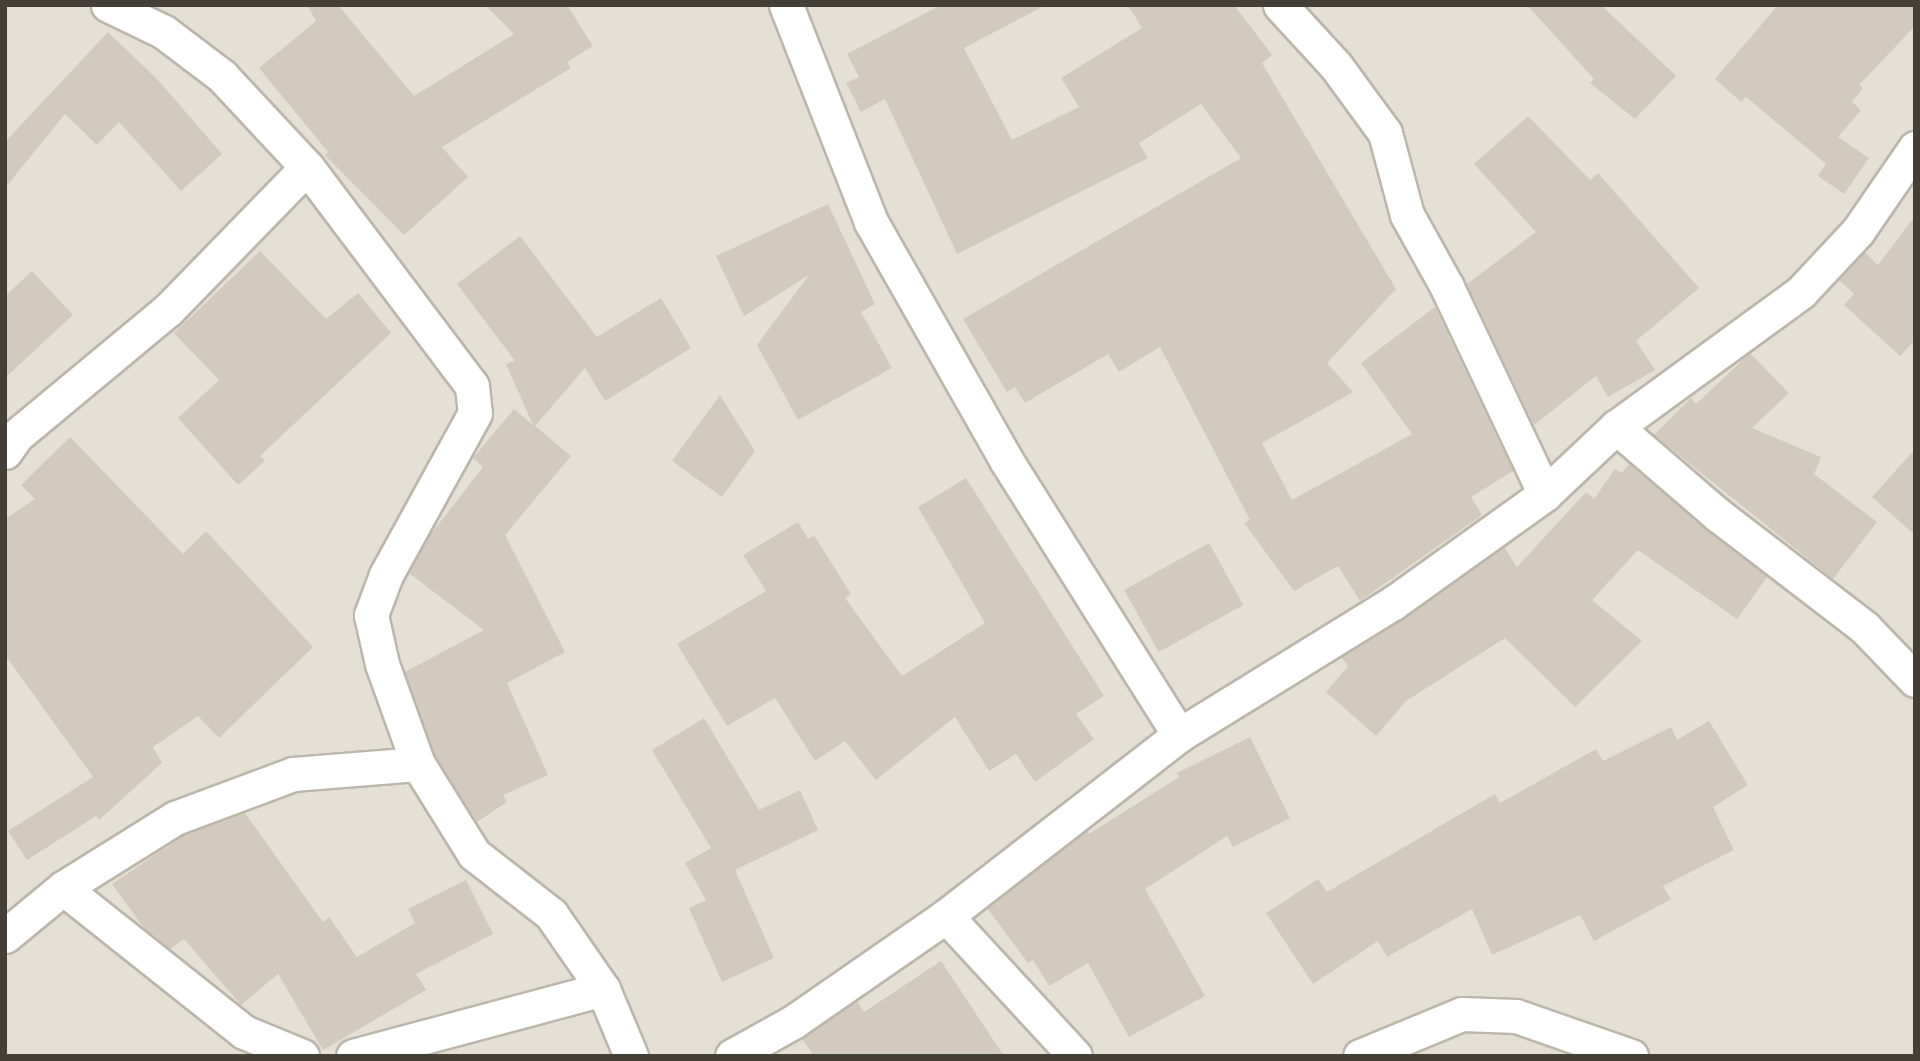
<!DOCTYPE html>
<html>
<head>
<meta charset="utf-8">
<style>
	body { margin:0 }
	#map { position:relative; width:1920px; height:1061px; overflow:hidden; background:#f2efe7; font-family:"DM Sans",sans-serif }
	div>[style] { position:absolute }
	.residential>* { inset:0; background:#e5e0d6; transform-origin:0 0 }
	.building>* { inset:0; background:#d2cabe; transform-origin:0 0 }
	.roads { filter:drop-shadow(2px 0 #bcb6ab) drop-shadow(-2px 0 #bcb6ab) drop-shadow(0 2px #bcb6ab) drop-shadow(0 -2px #bcb6ab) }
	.street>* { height:33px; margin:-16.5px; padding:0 16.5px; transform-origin:16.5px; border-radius:16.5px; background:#fff }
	span { translate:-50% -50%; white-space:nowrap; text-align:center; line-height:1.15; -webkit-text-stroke:5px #fff; paint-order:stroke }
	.frame { position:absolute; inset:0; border:7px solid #443f37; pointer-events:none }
</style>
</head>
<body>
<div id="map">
	<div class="residential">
		<div style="left:5px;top:5px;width:1910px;height:1051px"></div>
	</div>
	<div class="building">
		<div style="clip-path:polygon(307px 5px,338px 5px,414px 96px,514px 34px,485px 5px,567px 5px,593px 46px,567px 62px,571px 68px,442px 147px,468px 177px,404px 235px,325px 155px,328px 152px,259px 68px,316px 21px)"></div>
		<div style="clip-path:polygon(941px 5px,1046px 5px,964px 48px,1012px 140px,1079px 107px,1061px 78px,1142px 28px,1128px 5px,1234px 5px,1272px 55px,1262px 63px,1396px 289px,1327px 363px,1353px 392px,1262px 443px,1292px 500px,1412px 434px,1361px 363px,1435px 307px,1513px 471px,1471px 497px,1482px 515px,1360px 601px,1338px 566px,1294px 591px,1244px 523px,1250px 520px,1160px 347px,1119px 372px,1108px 354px,1025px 403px,1015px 387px,1007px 392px,963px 319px,1241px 158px,1201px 104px,1139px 143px,1148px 158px,957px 254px,885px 99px,861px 112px,846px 83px,859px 77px,847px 54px)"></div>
		<div style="clip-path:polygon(1527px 5px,1601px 5px,1676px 76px,1635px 119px,1590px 83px,1594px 79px)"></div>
		<div style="clip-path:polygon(1778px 5px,1915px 5px,1915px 26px,1859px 85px,1863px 88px,1852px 102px,1861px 110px,1838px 137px,1869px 158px,1844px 194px,1818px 176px,1826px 164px,1746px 97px,1741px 102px,1715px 79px)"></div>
		<div style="clip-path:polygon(108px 32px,159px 81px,222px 154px,181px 191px,119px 122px,97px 145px,65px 114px,5px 188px,5px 142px)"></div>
		<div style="clip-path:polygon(1528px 116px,1590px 180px,1598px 173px,1699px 288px,1636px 341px,1655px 370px,1608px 397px,1596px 376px,1534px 425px,1467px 284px,1536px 232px,1474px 164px)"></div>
		<div style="clip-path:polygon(828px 204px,875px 304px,861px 312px,892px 368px,798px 420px,757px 345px,809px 275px,744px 316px,716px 256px)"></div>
		<div style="clip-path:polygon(1915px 216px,1915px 340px,1900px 356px,1844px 305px,1854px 294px,1839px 280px,1865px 252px,1878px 265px)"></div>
		<div style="clip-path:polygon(520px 236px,597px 337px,661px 298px,691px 348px,605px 401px,585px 368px,535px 426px,571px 456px,505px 535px,565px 652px,507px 683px,548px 775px,503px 795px,507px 802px,477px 822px,435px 756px,405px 672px,484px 630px,409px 573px,430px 535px,483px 467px,473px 458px,514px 409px,533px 425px,506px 364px,515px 361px,457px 284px)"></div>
		<div style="clip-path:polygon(260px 251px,326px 319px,358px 293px,391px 333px,260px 456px,265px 461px,238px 485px,178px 418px,219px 380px,174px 333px)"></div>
		<div style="clip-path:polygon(32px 271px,73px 315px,5px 378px,5px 296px)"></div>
		<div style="clip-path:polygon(1750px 353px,1789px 393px,1752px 428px,1821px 457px,1814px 474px,1877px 522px,1833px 579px,1654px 435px,1691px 398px,1696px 404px)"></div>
		<div style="clip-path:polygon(720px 395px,755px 451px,722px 497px,672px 461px)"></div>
		<div style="clip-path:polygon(70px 437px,183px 554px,206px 531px,313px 647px,219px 738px,198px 716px,153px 747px,162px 763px,99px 820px,96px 816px,27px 860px,8px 831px,93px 777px,5px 655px,5px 519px,35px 499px,21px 485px)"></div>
		<div style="clip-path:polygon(1915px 449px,1915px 535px,1872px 497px)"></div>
		<div style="clip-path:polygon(1629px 464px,1767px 577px,1737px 619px,1638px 550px,1592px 600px,1642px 641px,1575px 707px,1505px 638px,1406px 701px,1376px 736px,1326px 692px,1348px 666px,1341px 657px,1504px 547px,1517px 567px,1586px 492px,1594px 499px,1615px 469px,1622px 473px)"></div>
		<div style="clip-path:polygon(966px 478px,1104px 696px,1076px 714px,1094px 739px,1035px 782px,1016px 754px,989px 771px,955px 717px,876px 780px,845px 741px,815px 761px,775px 698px,727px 726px,677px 644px,766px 591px,743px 555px,798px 522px,808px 539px,814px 535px,851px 594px,845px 598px,902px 676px,985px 623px,918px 507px)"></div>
		<div style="left:1209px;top:543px;width:71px;height:97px;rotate:61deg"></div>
		<div style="clip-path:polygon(704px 718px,759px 810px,800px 790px,818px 830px,735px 870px,774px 958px,722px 982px,689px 908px,706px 900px,685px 863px,711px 848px,652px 750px)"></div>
		<div style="clip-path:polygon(1709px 721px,1748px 785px,1713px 807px,1734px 850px,1663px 886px,1671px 899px,1594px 941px,1580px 915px,1492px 955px,1472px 909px,1387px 957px,1378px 941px,1313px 984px,1266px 913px,1318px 879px,1327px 892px,1495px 794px,1500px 803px,1596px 749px,1603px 761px,1671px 727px,1677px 740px)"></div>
		<div style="clip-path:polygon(1250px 737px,1290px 818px,1233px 847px,1227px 836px,1145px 889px,1205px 996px,1129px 1037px,1088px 963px,1049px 986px,1033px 960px,1028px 963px,987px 908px,1087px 831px,1089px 834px,1179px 777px,1177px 773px)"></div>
		<div style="clip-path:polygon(245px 813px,323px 922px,329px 917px,357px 957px,415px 923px,408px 909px,466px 880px,493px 934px,416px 974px,426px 990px,323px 1050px,278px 974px,241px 1005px,184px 939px,170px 949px,144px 928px,112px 884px,184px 835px)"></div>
		<div style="clip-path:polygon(941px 961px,1004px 1056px,814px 1056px,802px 1039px,857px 1001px,864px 1012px)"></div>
	</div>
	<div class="roads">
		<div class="street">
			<div style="left:108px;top:5px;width:62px;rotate:25.7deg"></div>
			<div style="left:164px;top:32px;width:73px;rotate:37.2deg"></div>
			<div style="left:222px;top:76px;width:125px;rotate:47deg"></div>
			<div style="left:307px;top:167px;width:274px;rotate:53deg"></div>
			<div style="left:472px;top:386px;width:27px;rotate:84deg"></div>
			<div style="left:475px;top:413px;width:185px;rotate:118.8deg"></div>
			<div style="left:386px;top:575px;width:43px;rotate:110.6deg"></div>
			<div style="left:371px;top:615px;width:50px;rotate:77.3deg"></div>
			<div style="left:382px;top:664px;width:106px;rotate:70.2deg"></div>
			<div style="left:418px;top:764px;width:106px;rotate:58.1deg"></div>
			<div style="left:474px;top:854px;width:98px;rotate:37.9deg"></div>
			<div style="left:551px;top:914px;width:91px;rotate:55.3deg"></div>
			<div style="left:603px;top:989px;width:73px;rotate:67.3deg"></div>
			<div style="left:786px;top:5px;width:233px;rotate:68.6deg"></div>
			<div style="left:871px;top:222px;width:274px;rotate:60.4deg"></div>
			<div style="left:1006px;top:460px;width:325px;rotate:57.8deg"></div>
			<div style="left:1280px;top:5px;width:83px;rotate:47.4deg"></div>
			<div style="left:1336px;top:66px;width:83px;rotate:53.8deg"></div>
			<div style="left:1385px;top:133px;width:85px;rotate:75deg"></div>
			<div style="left:1407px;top:215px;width:82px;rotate:60.9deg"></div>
			<div style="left:1447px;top:287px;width:229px;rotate:64.7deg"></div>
			<div style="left:1616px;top:427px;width:135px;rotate:40.8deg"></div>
			<div style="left:1718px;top:515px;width:185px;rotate:37.5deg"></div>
			<div style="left:1865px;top:628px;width:72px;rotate:46.1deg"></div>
			<div style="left:5px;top:452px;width:19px;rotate:-55deg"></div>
			<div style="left:16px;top:436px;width:197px;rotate:-39.7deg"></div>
			<div style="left:168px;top:310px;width:199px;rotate:-45.8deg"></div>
			<div style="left:63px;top:888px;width:231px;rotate:38.5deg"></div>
			<div style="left:244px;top:1032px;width:63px;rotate:22.5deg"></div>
			<div style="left:946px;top:916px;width:190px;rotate:47.3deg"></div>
			<div style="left:5px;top:936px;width:75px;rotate:-39.6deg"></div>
			<div style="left:63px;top:888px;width:132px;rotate:-32deg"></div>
			<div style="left:175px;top:818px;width:126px;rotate:-20.4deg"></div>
			<div style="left:293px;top:774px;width:125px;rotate:-4.6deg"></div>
			<div style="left:353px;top:1056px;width:259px;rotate:-15deg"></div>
			<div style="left:732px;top:1056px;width:70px;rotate:-29.1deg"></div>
			<div style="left:793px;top:1022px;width:186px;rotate:-34.7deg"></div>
			<div style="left:946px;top:916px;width:295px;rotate:-37.8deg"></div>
			<div style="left:1179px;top:735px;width:251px;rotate:-31.7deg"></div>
			<div style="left:1393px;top:603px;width:187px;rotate:-35.6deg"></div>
			<div style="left:1545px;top:494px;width:98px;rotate:-43.3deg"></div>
			<div style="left:1616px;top:427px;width:229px;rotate:-36.1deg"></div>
			<div style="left:1801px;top:292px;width:83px;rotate:-46.9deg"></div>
			<div style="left:1858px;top:231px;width:101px;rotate:-55.5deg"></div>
			<div style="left:1360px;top:1056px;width:110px;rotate:-22.4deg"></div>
			<div style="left:1462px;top:1014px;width:54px;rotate:2.1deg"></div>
			<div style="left:1516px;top:1016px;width:122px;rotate:19.2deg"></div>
		</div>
	</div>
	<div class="frame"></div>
</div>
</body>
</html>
